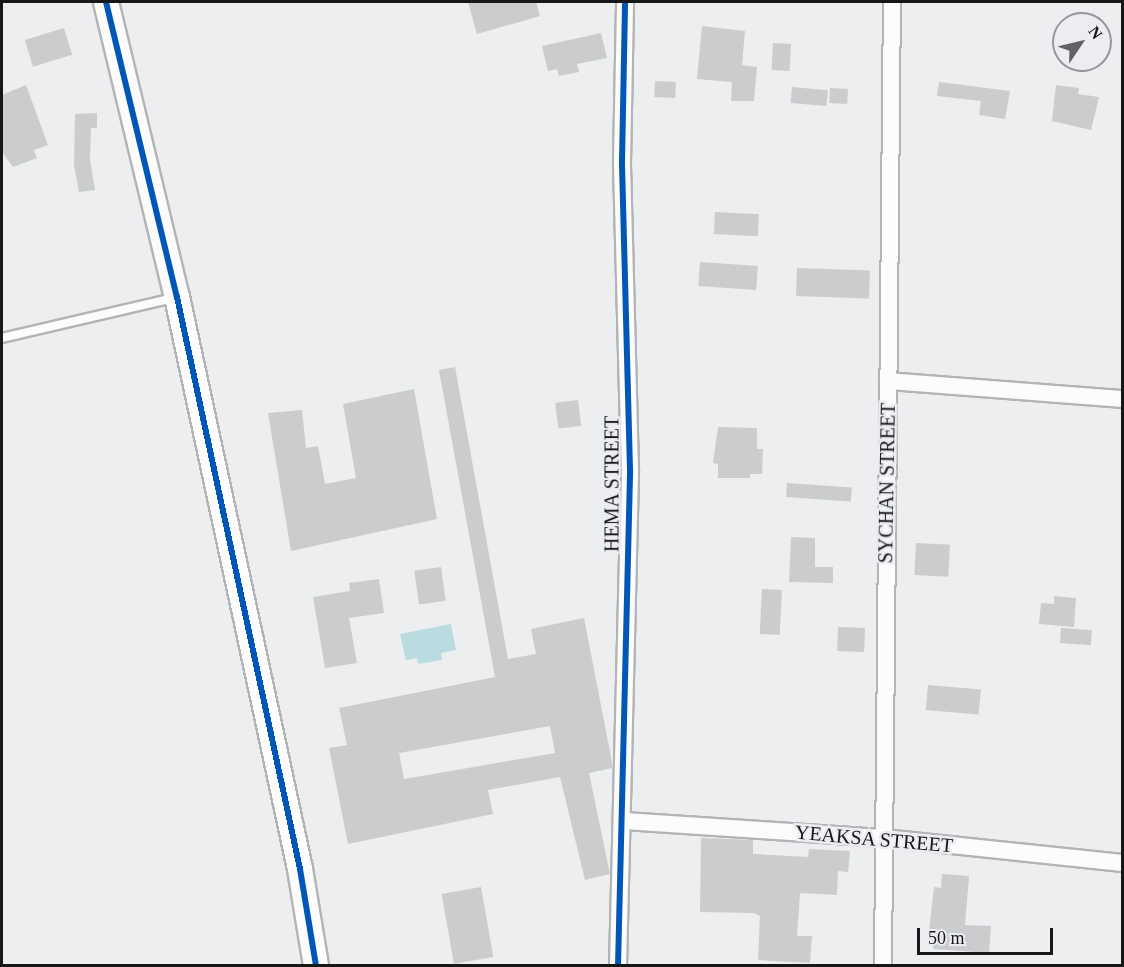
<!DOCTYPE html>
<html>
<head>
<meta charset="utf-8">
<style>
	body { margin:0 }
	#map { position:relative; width:1124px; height:967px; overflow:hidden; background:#eceef0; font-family:Georgia,serif }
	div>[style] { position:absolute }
	.water>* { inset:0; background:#badbe0 }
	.building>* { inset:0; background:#cacccd; transform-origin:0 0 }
	.roads { filter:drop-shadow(2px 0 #b3b4b6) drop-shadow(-2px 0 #b3b4b6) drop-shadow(0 2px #b3b4b6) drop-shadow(0 -2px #b3b4b6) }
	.lane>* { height:8px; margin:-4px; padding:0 4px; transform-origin:4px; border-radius:4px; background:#fcfcfd }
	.street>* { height:16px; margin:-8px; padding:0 8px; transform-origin:8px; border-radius:8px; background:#fcfcfd }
	.secondary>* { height:24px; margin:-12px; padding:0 12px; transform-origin:12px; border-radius:12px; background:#fcfcfd }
	.cycleway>* { height:6px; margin:-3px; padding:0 3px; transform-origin:3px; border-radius:3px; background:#0057b8 }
	span { translate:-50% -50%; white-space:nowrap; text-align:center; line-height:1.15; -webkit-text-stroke:5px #ebedf1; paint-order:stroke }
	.street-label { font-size:20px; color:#161718 }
	.frame { position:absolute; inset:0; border:3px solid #161718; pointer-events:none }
	.north { position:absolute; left:1052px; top:12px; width:60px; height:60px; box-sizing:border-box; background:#ebedf1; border:2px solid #96979a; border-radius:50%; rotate:55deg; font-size:16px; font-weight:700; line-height:24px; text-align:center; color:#161718 }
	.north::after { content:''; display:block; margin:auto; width:21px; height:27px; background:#616264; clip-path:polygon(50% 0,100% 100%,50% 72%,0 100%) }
	.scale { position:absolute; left:917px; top:928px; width:136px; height:27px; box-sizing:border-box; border:3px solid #161718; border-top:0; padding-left:8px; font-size:18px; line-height:21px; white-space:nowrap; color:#161718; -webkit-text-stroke:4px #ebedf1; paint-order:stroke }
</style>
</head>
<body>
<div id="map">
	<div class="water">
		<div style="clip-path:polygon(451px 624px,456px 650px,441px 653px,442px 660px,418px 664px,417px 658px,406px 660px,400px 634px)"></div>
	</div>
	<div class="building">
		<div style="clip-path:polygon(468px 2px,536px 2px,540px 16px,477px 34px)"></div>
		<div style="clip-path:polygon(702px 26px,745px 31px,742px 65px,757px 67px,754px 101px,731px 101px,732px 82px,697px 79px)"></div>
		<div style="left:64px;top:28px;width:28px;height:41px;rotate:73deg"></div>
		<div style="clip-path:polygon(601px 33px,607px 58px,577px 64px,579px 72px,559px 76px,557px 69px,548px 71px,542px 46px)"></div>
		<div style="left:773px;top:43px;width:18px;height:27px;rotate:3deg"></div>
		<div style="left:655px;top:81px;width:21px;height:16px;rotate:3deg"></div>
		<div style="clip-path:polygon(939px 82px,1010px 91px,1005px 119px,979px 115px,981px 101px,937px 96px)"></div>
		<div style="clip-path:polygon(26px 85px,48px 145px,34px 150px,37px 158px,13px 167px,2px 152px,2px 95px)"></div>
		<div style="clip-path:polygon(1056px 85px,1079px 88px,1078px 94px,1099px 97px,1091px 130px,1052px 121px)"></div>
		<div style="left:792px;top:87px;width:36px;height:16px;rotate:5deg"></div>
		<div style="left:830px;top:88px;width:18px;height:15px;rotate:3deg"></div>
		<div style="clip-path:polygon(97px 113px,97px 128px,91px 128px,90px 159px,95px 190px,79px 192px,74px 165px,75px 114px)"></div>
		<div style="left:715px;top:212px;width:44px;height:22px;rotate:3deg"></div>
		<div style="left:700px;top:262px;width:58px;height:24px;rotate:4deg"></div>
		<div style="left:797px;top:268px;width:73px;height:28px;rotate:2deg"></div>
		<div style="clip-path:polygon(evenodd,455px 367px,508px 659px,536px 654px,531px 629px,584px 618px,612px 762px,612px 768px,589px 773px,610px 874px,585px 880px,560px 777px,488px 790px,493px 814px,348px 844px,329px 748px,347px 745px,339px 708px,495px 677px,439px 370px,455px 367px,550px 726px,555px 753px,404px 779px,399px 753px,550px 726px)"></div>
		<div style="clip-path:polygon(414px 389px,437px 519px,291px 551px,268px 413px,302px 410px,306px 448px,318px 446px,325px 484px,356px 478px,343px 404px)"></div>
		<div style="left:578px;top:400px;width:26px;height:23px;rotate:83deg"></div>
		<div style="clip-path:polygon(718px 427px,757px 428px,757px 449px,763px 449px,762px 474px,750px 474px,750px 478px,718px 478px,718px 464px,713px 463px)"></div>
		<div style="left:787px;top:483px;width:65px;height:14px;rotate:4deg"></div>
		<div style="clip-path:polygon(791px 537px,815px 538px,815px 567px,833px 567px,833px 583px,789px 582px)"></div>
		<div style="left:916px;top:543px;width:34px;height:32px;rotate:3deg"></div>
		<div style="left:441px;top:567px;width:34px;height:27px;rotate:82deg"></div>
		<div style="clip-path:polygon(379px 579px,384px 613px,349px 618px,357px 663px,325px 668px,313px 597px,350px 591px,349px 583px)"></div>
		<div style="left:762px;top:589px;width:20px;height:45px;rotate:3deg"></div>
		<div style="clip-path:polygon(1054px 596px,1076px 598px,1074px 627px,1039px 624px,1041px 603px,1054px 604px)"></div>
		<div style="left:838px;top:627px;width:27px;height:24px;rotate:2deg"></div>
		<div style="left:1061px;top:628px;width:31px;height:15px;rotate:4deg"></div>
		<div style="left:928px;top:685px;width:53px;height:25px;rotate:5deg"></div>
		<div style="clip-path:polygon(701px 838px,753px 840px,753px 854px,808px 857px,809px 849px,850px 851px,848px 872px,838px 871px,837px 895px,800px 893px,797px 936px,812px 936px,810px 963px,758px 960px,760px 916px,754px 913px,700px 912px)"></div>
		<div style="clip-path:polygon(942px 874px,969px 876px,965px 925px,991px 926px,989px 953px,933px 949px,934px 941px,928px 940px,934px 887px,941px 888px)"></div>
		<div style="left:481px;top:887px;width:71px;height:40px;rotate:80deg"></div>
	</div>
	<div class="roads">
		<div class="lane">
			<div style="left:2px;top:338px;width:177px;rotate:-13.1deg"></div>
		</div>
		<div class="street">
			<div style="left:888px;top:381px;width:235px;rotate:4.4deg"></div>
			<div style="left:625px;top:821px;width:260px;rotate:3.8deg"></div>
			<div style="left:884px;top:838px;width:239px;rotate:6deg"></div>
			<div style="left:618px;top:966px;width:496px;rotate:-88.6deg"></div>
			<div style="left:630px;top:470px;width:308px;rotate:-91.5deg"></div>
			<div style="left:622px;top:162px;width:160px;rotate:-88.9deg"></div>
			<div style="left:883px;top:966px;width:964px;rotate:-89.47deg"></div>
		</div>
		<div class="secondary">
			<div style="left:106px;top:2px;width:303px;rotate:76.5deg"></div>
			<div style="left:177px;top:297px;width:585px;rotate:77.86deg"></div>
			<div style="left:300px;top:869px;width:98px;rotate:80.6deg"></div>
		</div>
	</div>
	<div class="cycleway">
		<div style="left:106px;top:2px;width:303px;rotate:76.5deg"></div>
		<div style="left:177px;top:297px;width:585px;rotate:77.86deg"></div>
		<div style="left:300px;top:869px;width:98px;rotate:80.6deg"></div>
		<div style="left:618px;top:966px;width:496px;rotate:-88.6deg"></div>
		<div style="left:630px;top:470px;width:308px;rotate:-91.5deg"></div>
		<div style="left:622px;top:162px;width:160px;rotate:-88.9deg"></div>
	</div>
	<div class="street-label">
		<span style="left:887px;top:483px;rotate:-89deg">SYCHAN STREET</span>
		<span style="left:612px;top:484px;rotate:-90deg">HEMA STREET</span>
		<span style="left:874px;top:839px;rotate:5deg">YEAKSA STREET</span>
	</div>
	<div class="frame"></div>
	<div class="north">N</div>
	<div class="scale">50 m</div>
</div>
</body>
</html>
